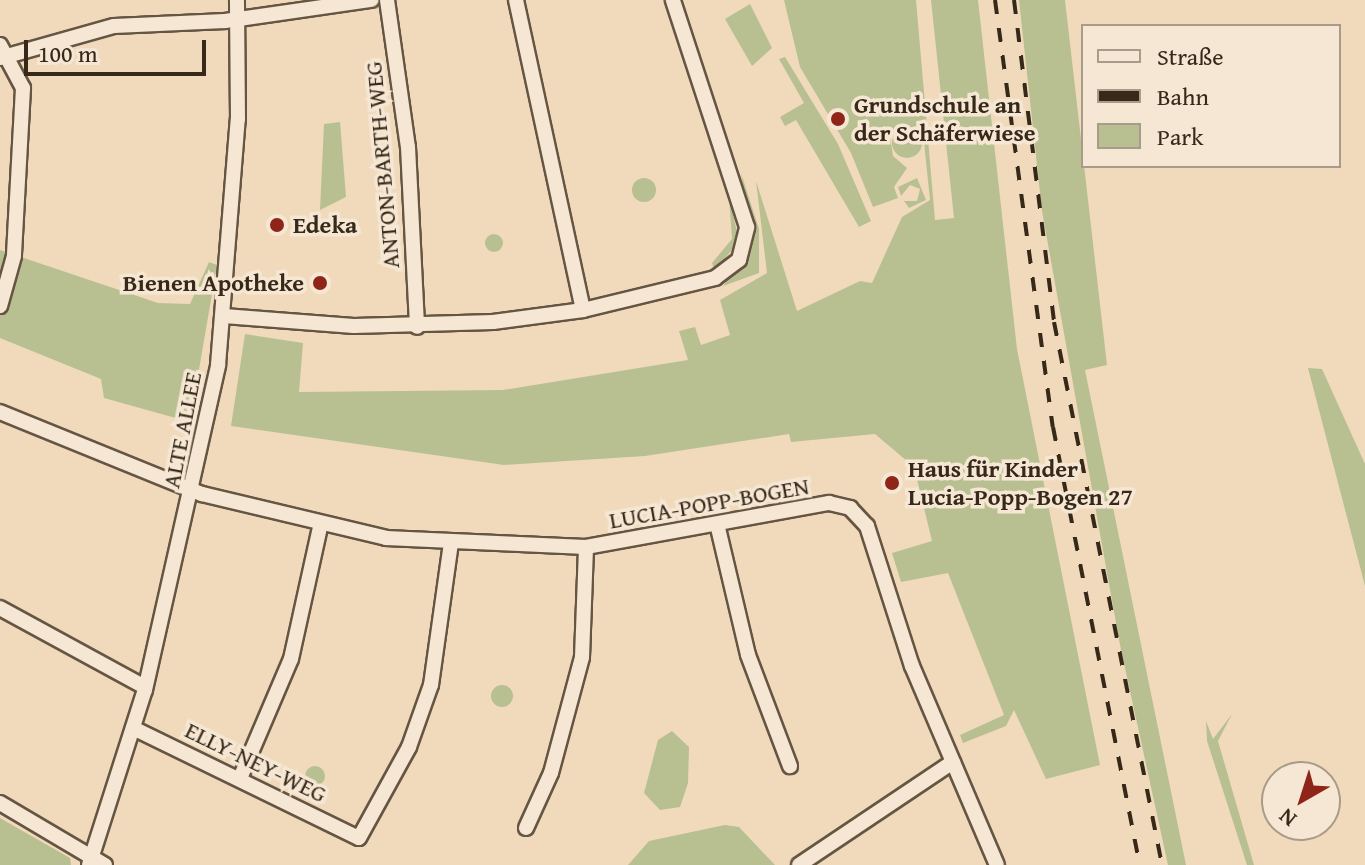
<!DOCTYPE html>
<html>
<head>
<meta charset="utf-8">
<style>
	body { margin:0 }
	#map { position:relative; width:1365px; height:865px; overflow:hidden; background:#f0dabb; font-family:"Gentium Book Plus",serif }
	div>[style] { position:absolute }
	.green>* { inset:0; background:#b8c091 }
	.round { border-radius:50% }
	.roads { filter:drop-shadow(2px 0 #655542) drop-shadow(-2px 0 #655542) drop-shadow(0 2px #655542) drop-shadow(0 -2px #655542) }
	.minor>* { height:14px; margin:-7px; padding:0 7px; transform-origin:7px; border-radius:7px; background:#f5e7d3 }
	.rail>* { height:4px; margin-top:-2px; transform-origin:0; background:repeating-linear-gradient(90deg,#372919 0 14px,transparent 0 28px) }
	.dots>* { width:22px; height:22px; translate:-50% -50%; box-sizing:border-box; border:4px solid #f5e7d3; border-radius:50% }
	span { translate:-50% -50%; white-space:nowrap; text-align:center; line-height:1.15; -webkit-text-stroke:7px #f5e7d3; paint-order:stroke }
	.poi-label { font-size:24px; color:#372919; font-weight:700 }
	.left { translate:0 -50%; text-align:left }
	.right { translate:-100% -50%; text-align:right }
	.street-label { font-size:24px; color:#372919 }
	.legend { position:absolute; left:1081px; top:24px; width:260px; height:144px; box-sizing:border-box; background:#f5e7d3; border:2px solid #a99b89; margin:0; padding:10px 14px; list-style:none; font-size:24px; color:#372919 }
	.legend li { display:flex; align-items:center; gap:16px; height:40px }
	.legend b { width:40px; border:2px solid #a99b89 }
	.north { position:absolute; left:1261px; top:761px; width:80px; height:80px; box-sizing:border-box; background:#f5e7d3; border:2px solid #a99b89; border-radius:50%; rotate:219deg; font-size:22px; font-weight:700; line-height:32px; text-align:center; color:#372919 }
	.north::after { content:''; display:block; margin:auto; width:28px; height:36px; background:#8f2418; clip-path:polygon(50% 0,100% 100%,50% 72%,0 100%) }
	.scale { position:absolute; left:24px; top:40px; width:182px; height:36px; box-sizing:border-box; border:4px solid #372919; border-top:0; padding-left:10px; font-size:24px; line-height:28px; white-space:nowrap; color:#372919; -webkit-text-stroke:6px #f5e7d3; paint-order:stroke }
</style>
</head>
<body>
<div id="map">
	<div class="green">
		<div style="clip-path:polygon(784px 0,916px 0,935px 220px,954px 218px,931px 0,978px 0,1017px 349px,1100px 765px,1046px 779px,1014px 710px,1006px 726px,963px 743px,960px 735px,1004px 715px,948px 573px,901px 582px,892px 553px,932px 541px,914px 467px,875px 434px,791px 442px,789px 434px,645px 456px,504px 465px,231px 426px,245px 334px,303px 343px,299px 392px,503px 390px,688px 360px,679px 331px,695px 327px,701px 345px,730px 335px,720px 300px,767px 273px,756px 181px,797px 311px,860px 281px,872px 283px,902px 217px,930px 200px,923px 133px,905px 124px,890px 135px,893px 156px,907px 168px,894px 187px,898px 198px,873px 207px,851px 153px,800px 67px)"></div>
		<div style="clip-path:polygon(1019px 0,1065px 0,1107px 365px,1085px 370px,1186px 865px,1168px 865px,1120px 645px,1042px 211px)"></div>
		<div style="clip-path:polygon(750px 4px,772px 48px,752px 66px,725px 19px)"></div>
		<div style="clip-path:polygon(785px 57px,838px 144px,871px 221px,859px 227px,796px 120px,785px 126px,780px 117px,804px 103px,779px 59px)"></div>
		<div style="clip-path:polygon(340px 122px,346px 197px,320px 210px,324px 124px)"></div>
		<div class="round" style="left:892px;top:128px;width:30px;height:30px"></div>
		<div style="clip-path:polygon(741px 173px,759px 229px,759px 273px,723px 286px,751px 246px)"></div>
		<div style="clip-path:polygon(917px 178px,926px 200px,909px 208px,904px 201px,917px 201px,920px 189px,910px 185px,901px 196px,898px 187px)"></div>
		<div class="round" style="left:632px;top:178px;width:24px;height:24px"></div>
		<div style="clip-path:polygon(729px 196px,739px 241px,715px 271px,712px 263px,732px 239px)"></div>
		<div class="round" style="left:485px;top:234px;width:18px;height:18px"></div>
		<div style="clip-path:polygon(0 250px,158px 303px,190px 304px,209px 262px,217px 265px,190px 422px,104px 398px,101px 379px,0 338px)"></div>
		<div style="clip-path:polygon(1308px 368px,1322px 369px,1365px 464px,1365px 586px)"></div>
		<div class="round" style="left:491px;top:685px;width:22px;height:22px"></div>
		<div style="clip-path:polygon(1232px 714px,1218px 741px,1254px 865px,1247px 865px,1207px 741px,1206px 721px,1213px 739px)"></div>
		<div style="clip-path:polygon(672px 731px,689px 747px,688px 783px,680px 807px,660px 810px,644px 793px,658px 740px)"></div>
		<div class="round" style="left:305px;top:766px;width:20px;height:20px"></div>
		<div style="clip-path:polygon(0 818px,70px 858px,71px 865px,0 865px)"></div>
		<div style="clip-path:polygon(725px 825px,739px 827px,775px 865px,628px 865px,649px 841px)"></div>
	</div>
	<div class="roads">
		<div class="minor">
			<div style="left:387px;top:0;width:148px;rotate:81.9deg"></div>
			<div style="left:408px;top:147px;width:180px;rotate:87.1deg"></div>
			<div style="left:516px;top:0;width:317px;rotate:77.8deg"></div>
			<div style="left:0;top:45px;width:49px;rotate:61.9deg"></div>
			<div style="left:23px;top:88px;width:168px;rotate:93.1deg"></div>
			<div style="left:14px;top:256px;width:52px;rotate:105.6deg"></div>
			<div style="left:0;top:58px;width:118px;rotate:-15.7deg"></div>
			<div style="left:114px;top:26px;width:111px;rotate:-2.6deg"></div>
			<div style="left:225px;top:21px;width:148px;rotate:-8.2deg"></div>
			<div style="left:224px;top:316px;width:130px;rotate:4.4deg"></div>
			<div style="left:354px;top:326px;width:139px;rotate:-1.6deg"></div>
			<div style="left:493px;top:322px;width:91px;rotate:-7.6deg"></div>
			<div style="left:583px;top:310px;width:136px;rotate:-13.6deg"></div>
			<div style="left:715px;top:278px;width:30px;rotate:-37deg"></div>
			<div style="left:739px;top:260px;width:34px;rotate:-76deg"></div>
			<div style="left:747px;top:227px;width:239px;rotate:-108.1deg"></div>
			<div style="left:0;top:412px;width:218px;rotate:22.1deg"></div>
			<div style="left:202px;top:494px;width:189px;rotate:13.4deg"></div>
			<div style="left:386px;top:538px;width:200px;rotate:2.6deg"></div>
			<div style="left:586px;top:547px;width:247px;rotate:-10.3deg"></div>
			<div style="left:829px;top:503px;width:22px;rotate:13deg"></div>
			<div style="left:850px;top:508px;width:25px;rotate:47deg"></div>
			<div style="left:867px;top:526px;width:147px;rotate:72.2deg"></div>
			<div style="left:912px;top:666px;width:216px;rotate:66.9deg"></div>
			<div style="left:718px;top:528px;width:130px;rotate:76.7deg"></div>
			<div style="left:748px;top:655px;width:119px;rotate:69.3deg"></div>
			<div style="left:0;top:608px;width:165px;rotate:28.6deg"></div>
			<div style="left:133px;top:728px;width:251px;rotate:26deg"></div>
			<div style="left:359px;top:838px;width:104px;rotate:-61.2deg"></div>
			<div style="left:409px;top:747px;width:66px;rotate:-70.5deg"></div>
			<div style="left:431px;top:685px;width:143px;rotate:-82deg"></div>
			<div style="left:241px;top:776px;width:127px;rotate:-66.9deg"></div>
			<div style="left:291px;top:659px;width:135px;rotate:-77.6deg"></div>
			<div style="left:0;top:803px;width:122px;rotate:30.6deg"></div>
			<div style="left:526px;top:828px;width:60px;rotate:-65.6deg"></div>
			<div style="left:551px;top:773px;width:120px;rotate:-75deg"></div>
			<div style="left:582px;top:657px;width:110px;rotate:-87.9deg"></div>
			<div style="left:89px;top:865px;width:184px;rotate:-72.3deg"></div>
			<div style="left:145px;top:690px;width:333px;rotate:-77.3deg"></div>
			<div style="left:218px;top:365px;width:247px;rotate:-85.4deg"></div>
			<div style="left:238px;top:119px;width:119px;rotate:-90.5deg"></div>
			<div style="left:799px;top:865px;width:185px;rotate:-33.8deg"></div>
		</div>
	</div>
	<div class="rail">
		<div style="left:995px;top:0;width:431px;rotate:82.3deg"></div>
		<div style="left:1053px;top:427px;width:447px;rotate:78.8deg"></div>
		<div style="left:1014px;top:0;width:324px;rotate:82.9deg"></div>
		<div style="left:1054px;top:322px;width:554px;rotate:78.75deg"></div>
	</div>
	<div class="dots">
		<div style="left:838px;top:119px;background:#8f2418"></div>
		<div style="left:277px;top:225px;background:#8f2418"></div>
		<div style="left:320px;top:283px;background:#8f2418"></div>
		<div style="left:892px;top:483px;background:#8f2418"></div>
	</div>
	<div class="poi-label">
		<span class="left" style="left:854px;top:119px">Grundschule an<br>der Schäferwiese</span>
		<span class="left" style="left:293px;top:225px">Edeka</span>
		<span class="right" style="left:304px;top:283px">Bienen Apotheke</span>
		<span class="left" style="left:908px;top:483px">Haus für Kinder<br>Lucia-Popp-Bogen 27</span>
	</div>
	<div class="street-label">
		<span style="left:382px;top:165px;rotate:-95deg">ANTON-BARTH-WEG</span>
		<span style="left:182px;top:430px;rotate:-79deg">ALTE ALLEE</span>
		<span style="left:709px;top:503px;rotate:-10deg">LUCIA-POPP-BOGEN</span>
		<span style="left:256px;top:762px;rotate:26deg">ELLY-NEY-WEG</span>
	</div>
	<ul class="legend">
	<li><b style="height:10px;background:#f5e7d3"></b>Straße</li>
	<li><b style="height:10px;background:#372919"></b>Bahn</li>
	<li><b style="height:22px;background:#b8c091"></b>Park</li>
	</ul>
	<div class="north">N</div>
	<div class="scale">100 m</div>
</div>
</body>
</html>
